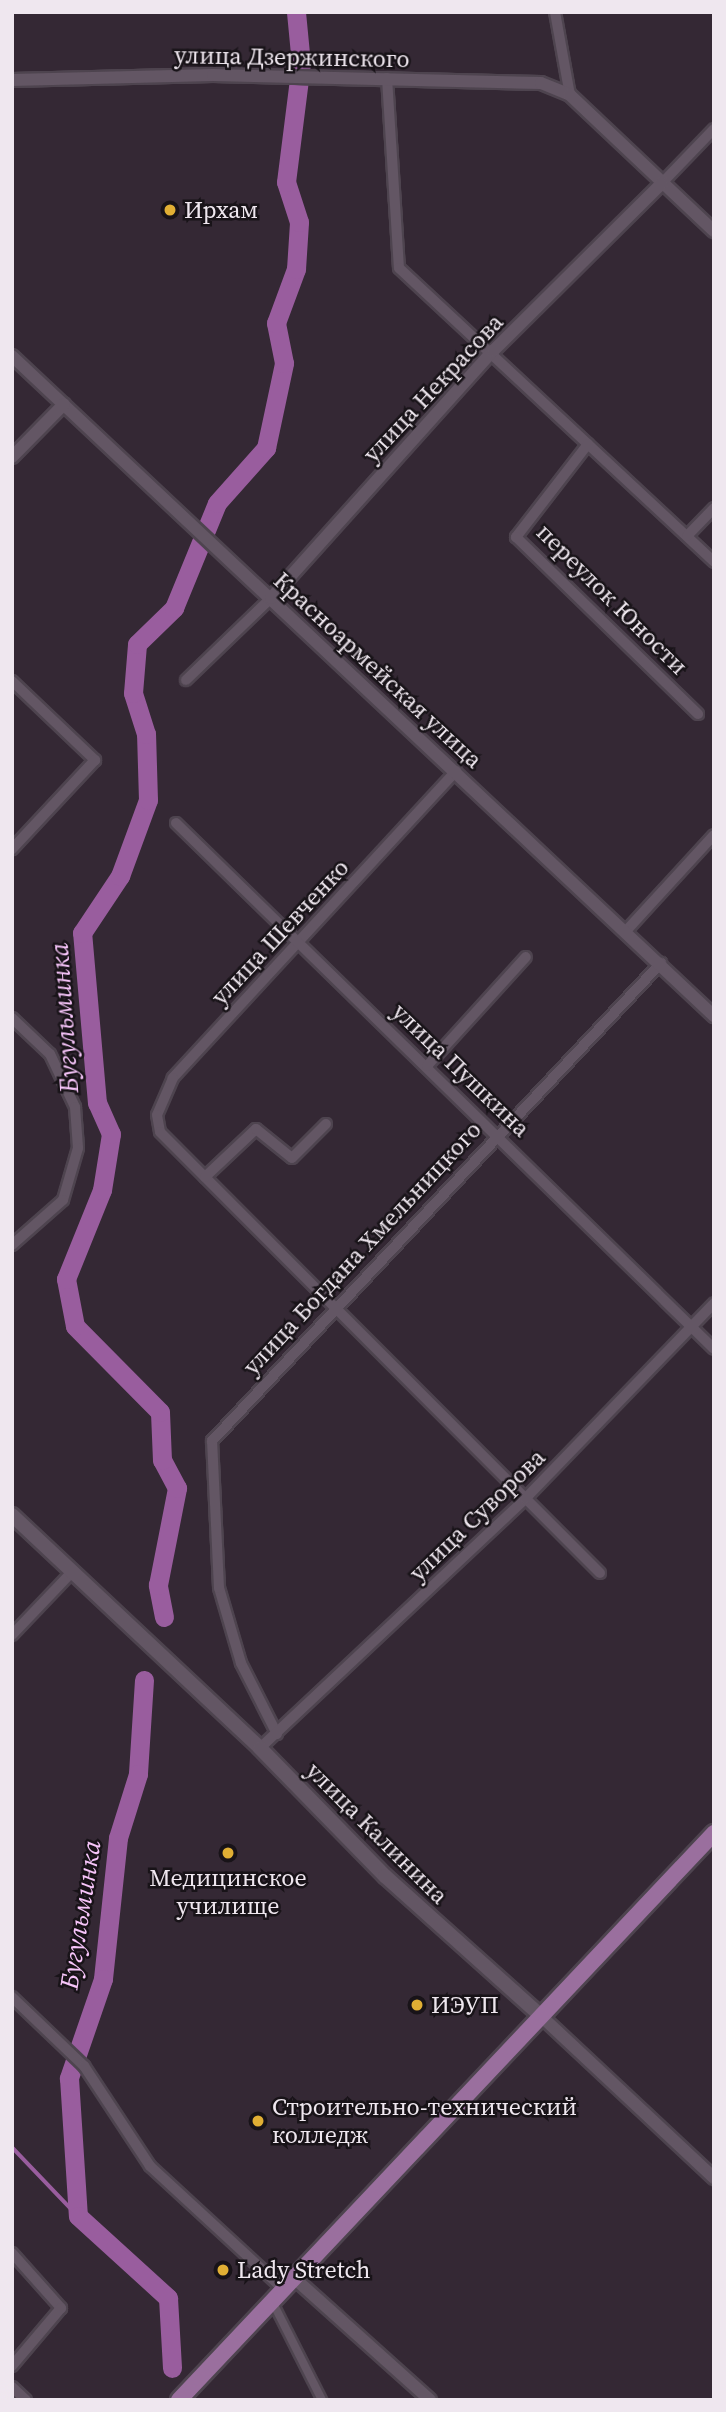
<!DOCTYPE html>
<html>
<head>
<meta charset="utf-8">
<style>
	body { margin:0 }
	#map { position:relative; width:726px; height:2412px; overflow:hidden; background:#342834; font-family:"Source Serif 4",serif }
	div>[style] { position:absolute }
	.stream>* { height:3.5px; margin:-1.75px; padding:0 1.75px; transform-origin:1.75px; border-radius:1.75px; background:#995d9e }
	.river>* { height:19px; margin:-9.5px; padding:0 9.5px; transform-origin:9.5px; border-radius:9.5px; background:#995d9e }
	.roads { filter:drop-shadow(2px 0 #4e444f) drop-shadow(-2px 0 #4e444f) drop-shadow(0 2px #4e444f) drop-shadow(0 -2px #4e444f) }
	.pedestrian>* { height:8px; margin:-4px; padding:0 4px; transform-origin:4px; border-radius:4px; background:#635664 }
	.minor>* { height:10px; margin:-5px; padding:0 5px; transform-origin:5px; border-radius:5px; background:#635664 }
	.tertiary>* { height:12px; margin:-6px; padding:0 6px; transform-origin:6px; border-radius:6px; background:#635664 }
	.secondary>* { height:14px; margin:-7px; padding:0 7px; transform-origin:7px; border-radius:7px; background:#635664 }
	.primary>* { height:16px; margin:-8px; padding:0 8px; transform-origin:8px; border-radius:8px; background:#9a6f9e }
	.dots>* { width:19px; height:19px; translate:-50% -50%; box-sizing:border-box; border:4px solid #181318; border-radius:50% }
	span { translate:-50% -50%; white-space:nowrap; text-align:center; line-height:1.15; -webkit-text-stroke:5px #181318; paint-order:stroke }
	.street-label { font-size:24px; color:#efe7ef }
	.poi-label { font-size:24px; color:#efe7ef }
	.left { translate:0 -50%; text-align:left }
	.water-label { font-size:26px; color:#f7c5fa; font-style:italic }
	.frame { position:absolute; inset:0; border:14px solid #efe7ef; pointer-events:none }
</style>
</head>
<body>
<div id="map">
	<div class="stream">
		<div style="left:12px;top:2147px;width:95px;rotate:46.3deg"></div>
	</div>
	<div class="river">
		<div style="left:164px;top:1617px;width:33px;rotate:-101deg"></div>
		<div style="left:158px;top:1585px;width:99px;rotate:-78.9deg"></div>
		<div style="left:177px;top:1488px;width:32px;rotate:-118deg"></div>
		<div style="left:162px;top:1460px;width:48px;rotate:-92.4deg"></div>
		<div style="left:160px;top:1412px;width:121px;rotate:-134.7deg"></div>
		<div style="left:75px;top:1326px;width:48px;rotate:-100.8deg"></div>
		<div style="left:66px;top:1279px;width:96px;rotate:-68deg"></div>
		<div style="left:102px;top:1190px;width:57px;rotate:-80.9deg"></div>
		<div style="left:111px;top:1134px;width:34px;rotate:-114deg"></div>
		<div style="left:97px;top:1103px;width:171px;rotate:-95deg"></div>
		<div style="left:82px;top:933px;width:69px;rotate:-56.3deg"></div>
		<div style="left:120px;top:876px;width:81px;rotate:-69.8deg"></div>
		<div style="left:148px;top:800px;width:66px;rotate:-91.7deg"></div>
		<div style="left:146px;top:734px;width:43px;rotate:-107.6deg"></div>
		<div style="left:133px;top:693px;width:49px;rotate:-85.3deg"></div>
		<div style="left:137px;top:644px;width:52px;rotate:-44.2deg"></div>
		<div style="left:174px;top:608px;width:113px;rotate:-67.7deg"></div>
		<div style="left:217px;top:503px;width:74px;rotate:-48.3deg"></div>
		<div style="left:266px;top:448px;width:87px;rotate:-78deg"></div>
		<div style="left:284px;top:363px;width:41px;rotate:-101.3deg"></div>
		<div style="left:276px;top:323px;width:58px;rotate:-69.7deg"></div>
		<div style="left:296px;top:269px;width:47px;rotate:-86.3deg"></div>
		<div style="left:299px;top:222px;width:42px;rotate:-108deg"></div>
		<div style="left:286px;top:182px;width:119px;rotate:-82.8deg"></div>
		<div style="left:301px;top:64px;width:52px;rotate:-95.5deg"></div>
		<div style="left:144px;top:1680px;width:94px;rotate:93.7deg"></div>
		<div style="left:138px;top:1774px;width:67px;rotate:107.4deg"></div>
		<div style="left:118px;top:1838px;width:142px;rotate:96.1deg"></div>
		<div style="left:103px;top:1979px;width:105px;rotate:109deg"></div>
		<div style="left:69px;top:2078px;width:138px;rotate:86.3deg"></div>
		<div style="left:78px;top:2216px;width:122px;rotate:42.3deg"></div>
		<div style="left:168px;top:2298px;width:70px;rotate:86.7deg"></div>
	</div>
	<div class="roads">
		<div class="pedestrian">
			<div style="left:272px;top:2301px;width:111px;rotate:63.2deg"></div>
		</div>
		<div class="minor">
			<div style="left:555px;top:12px;width:84px;rotate:79.8deg"></div>
			<div style="left:387px;top:78px;width:190px;rotate:86.4deg"></div>
			<div style="left:399px;top:268px;width:431px;rotate:43deg"></div>
			<div style="left:661px;top:184px;width:76px;rotate:-46.1deg"></div>
			<div style="left:588px;top:444px;width:118px;rotate:127.7deg"></div>
			<div style="left:516px;top:537px;width:254px;rotate:44.2deg"></div>
			<div style="left:687px;top:536px;width:39px;rotate:-46deg"></div>
			<div style="left:186px;top:680px;width:118px;rotate:-44deg"></div>
			<div style="left:12px;top:681px;width:115px;rotate:43.6deg"></div>
			<div style="left:95px;top:760px;width:122px;rotate:133deg"></div>
			<div style="left:456px;top:771px;width:418px;rotate:132.7deg"></div>
			<div style="left:173px;top:1078px;width:40px;rotate:113.4deg"></div>
			<div style="left:157px;top:1115px;width:17px;rotate:80deg"></div>
			<div style="left:160px;top:1132px;width:623px;rotate:45.07deg"></div>
			<div style="left:176px;top:823px;width:752px;rotate:44.35deg"></div>
			<div style="left:626px;top:931px;width:130px;rotate:-47.5deg"></div>
			<div style="left:12px;top:1018px;width:52px;rotate:43.5deg"></div>
			<div style="left:50px;top:1054px;width:59px;rotate:64.7deg"></div>
			<div style="left:75px;top:1107px;width:41px;rotate:85.8deg"></div>
			<div style="left:78px;top:1148px;width:54px;rotate:106.1deg"></div>
			<div style="left:63px;top:1200px;width:68px;rotate:138.6deg"></div>
			<div style="left:427px;top:1066px;width:147px;rotate:-47.8deg"></div>
			<div style="left:205px;top:1177px;width:70px;rotate:-43.3deg"></div>
			<div style="left:256px;top:1129px;width:46px;rotate:38.9deg"></div>
			<div style="left:292px;top:1158px;width:48px;rotate:-45deg"></div>
			<div style="left:12px;top:1635px;width:88px;rotate:-46.4deg"></div>
			<div style="left:277px;top:1734px;width:80px;rotate:-116.9deg"></div>
			<div style="left:241px;top:1663px;width:78px;rotate:-106.3deg"></div>
			<div style="left:219px;top:1588px;width:147px;rotate:-92.7deg"></div>
			<div style="left:212px;top:1441px;width:656px;rotate:-46.79deg"></div>
			<div style="left:260px;top:1748px;width:364px;rotate:-43.2deg"></div>
			<div style="left:525px;top:1499px;width:272px;rotate:-46deg"></div>
			<div style="left:12px;top:1997px;width:100px;rotate:43.8deg"></div>
			<div style="left:84px;top:2066px;width:120px;rotate:56.6deg"></div>
			<div style="left:150px;top:2166px;width:180px;rotate:42.7deg"></div>
			<div style="left:12px;top:2253px;width:74px;rotate:48.3deg"></div>
			<div style="left:61px;top:2308px;width:76px;rotate:130.2deg"></div>
			<div style="left:12px;top:2387px;width:19px;rotate:43deg"></div>
		</div>
		<div class="tertiary">
			<div style="left:12px;top:80px;width:201px;rotate:-1.4deg"></div>
			<div style="left:213px;top:75px;width:328px;rotate:1.4deg"></div>
			<div style="left:541px;top:83px;width:31px;rotate:22deg"></div>
			<div style="left:570px;top:95px;width:198px;rotate:43.4deg"></div>
			<div style="left:12px;top:356px;width:964px;rotate:43.23deg"></div>
			<div style="left:12px;top:457px;width:74px;rotate:-45.5deg"></div>
			<div style="left:271px;top:598px;width:332px;rotate:-48.1deg"></div>
			<div style="left:493px;top:351px;width:237px;rotate:-44.8deg"></div>
			<div style="left:541px;top:2016px;width:237px;rotate:43.1deg"></div>
			<div style="left:293px;top:2277px;width:184px;rotate:41.9deg"></div>
		</div>
		<div class="secondary">
			<div style="left:12px;top:1515px;width:340px;rotate:43.2deg"></div>
			<div style="left:260px;top:1748px;width:179px;rotate:45.7deg"></div>
			<div style="left:385px;top:1876px;width:210px;rotate:41.9deg"></div>
		</div>
		<div class="primary">
			<div style="left:179px;top:2400px;width:780px;rotate:-46.66deg"></div>
		</div>
	</div>
	<div class="dots">
		<div style="left:170px;top:210px;background:#e1af34"></div>
		<div style="left:228px;top:1853px;background:#e1af34"></div>
		<div style="left:417px;top:2005px;background:#e1af34"></div>
		<div style="left:258px;top:2121px;background:#e1af34"></div>
		<div style="left:223px;top:2270px;background:#e1af34"></div>
	</div>
	<div class="street-label">
		<span style="left:292px;top:57px;rotate:1deg">улица Дзержинского</span>
		<span style="left:433px;top:388px;rotate:-47deg">улица Некрасова</span>
		<span style="left:612px;top:599px;rotate:45deg">переулок Юности</span>
		<span style="left:378px;top:670px;rotate:43deg">Красноармейская улица</span>
		<span style="left:280px;top:932px;rotate:-47deg">улица Шевченко</span>
		<span style="left:461px;top:1070px;rotate:44deg">улица Пушкина</span>
		<span style="left:362px;top:1248px;rotate:-47deg">улица Богдана Хмельницкого</span>
		<span style="left:477px;top:1515px;rotate:-44deg">улица Суворова</span>
		<span style="left:377px;top:1833px;rotate:45deg">улица Калинина</span>
	</div>
	<div class="poi-label">
		<span class="left" style="left:184px;top:210px">Ирхам</span>
		<span style="left:228px;top:1892px">Медицинское<br>училище</span>
		<span class="left" style="left:431px;top:2005px">ИЭУП</span>
		<span class="left" style="left:272px;top:2121px">Строительно-технический<br>колледж</span>
		<span class="left" style="left:237px;top:2270px">Lady Stretch</span>
	</div>
	<div class="water-label">
		<span style="left:65px;top:1018px;rotate:-94deg">Бугульминка</span>
		<span style="left:81px;top:1915px;rotate:-81deg">Бугульминка</span>
	</div>
	<div class="frame"></div>
</div>
</body>
</html>
